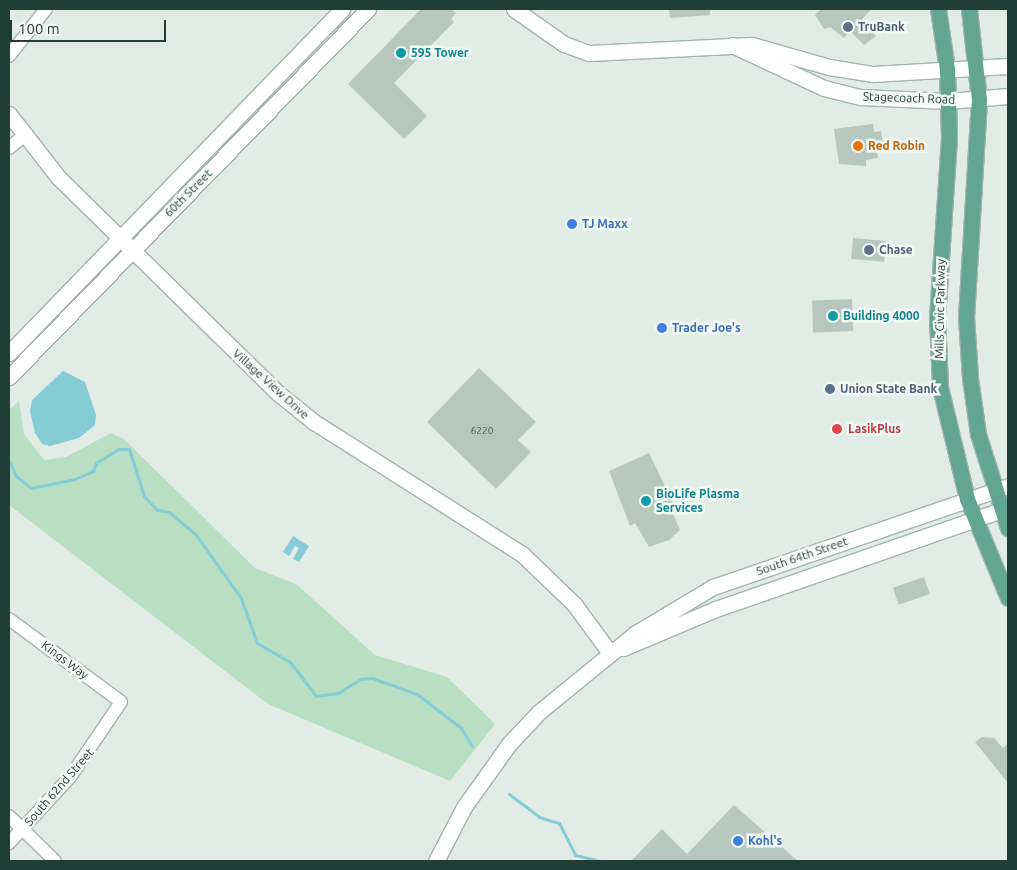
<!DOCTYPE html>
<html>
<head>
<meta charset="utf-8">
<style>
	body { margin:0 }
	#map { position:relative; width:1017px; height:870px; overflow:hidden; background:#e1ece7; font-family:Ubuntu,sans-serif }
	div>[style] { position:absolute }
	.green>* { inset:0; background:#b8dfc1 }
	.water>* { inset:0; background:#85ccd5 }
	.stream>* { height:3px; margin:-1.5px; padding:0 1.5px; transform-origin:1.5px; border-radius:1.5px; background:#85ccd5 }
	.building>* { inset:0; background:#b6c7bf; transform-origin:0 0 }
	.roads { filter:drop-shadow(1px 0 #a3b4ae) drop-shadow(-1px 0 #a3b4ae) drop-shadow(0 1px #a3b4ae) drop-shadow(0 -1px #a3b4ae) }
	.minor>* { height:12px; margin:-6px; padding:0 6px; transform-origin:6px; border-radius:6px; background:#fff }
	.tertiary>* { height:15px; margin:-7.5px; padding:0 7.5px; transform-origin:7.5px; border-radius:7.5px; background:#fff }
	.primary>* { height:15px; margin:-7.5px; padding:0 7.5px; transform-origin:7.5px; border-radius:7.5px; background:#62a591 }
	.dots>* { width:14px; height:14px; translate:-50% -50%; box-sizing:border-box; border:2px solid #f1f9f5; border-radius:50% }
	span { translate:-50% -50%; white-space:nowrap; text-align:center; line-height:1.15; -webkit-text-stroke:5px #f1f9f5; paint-order:stroke }
	.number-label { font-size:10px; color:#466058 }
	.number-label span { -webkit-text-stroke-width:0 }
	.service-label { font-size:12px; color:#4e5e75; font-weight:700 }
	.left { translate:0 -50%; text-align:left }
	.culture-label { font-size:12px; color:#0d838f; font-weight:700 }
	.street-label { font-size:12px; color:#203e35 }
	.food-label { font-size:12px; color:#c56008; font-weight:700 }
	.shop-label { font-size:12px; color:#366cbe; font-weight:700 }
	.health-label { font-size:12px; color:#be3a42; font-weight:700 }
	.frame { position:absolute; inset:0; border:10px solid #203e35; pointer-events:none }
	.scale { position:absolute; left:10px; top:20px; width:156px; height:22px; box-sizing:border-box; border:2px solid #203e35; border-top:0; padding-left:6px; font-size:15px; line-height:18px; white-space:nowrap; color:#203e35; -webkit-text-stroke:4px #f1f9f5; paint-order:stroke }
</style>
</head>
<body>
<div id="map">
	<div class="green">
		<div style="clip-path:polygon(19px 401px,24px 434px,44px 460px,66px 457px,111px 433px,124px 439px,255px 568px,296px 584px,375px 655px,447px 677px,495px 724px,450px 781px,268px 704px,9px 505px,9px 410px)"></div>
	</div>
	<div class="water">
		<div style="clip-path:polygon(63px 371px,85px 382px,96px 415px,95px 425px,79px 438px,50px 446px,42px 444px,35px 433px,30px 411px,32px 400px)"></div>
		<div style="clip-path:polygon(293px 536px,309px 546px,299px 562px,293px 559px,299px 548px,295px 546px,289px 556px,283px 552px)"></div>
	</div>
	<div class="stream">
		<div style="left:9px;top:461px;width:17px;rotate:65deg"></div>
		<div style="left:16px;top:476px;width:19px;rotate:39deg"></div>
		<div style="left:31px;top:488px;width:45px;rotate:-11.6deg"></div>
		<div style="left:75px;top:479px;width:20px;rotate:-24deg"></div>
		<div style="left:93px;top:471px;width:9px;rotate:-69deg"></div>
		<div style="left:96px;top:463px;width:26px;rotate:-32deg"></div>
		<div style="left:118px;top:449px;width:11px"></div>
		<div style="left:129px;top:449px;width:49px;rotate:72.3deg"></div>
		<div style="left:144px;top:496px;width:19px;rotate:47deg"></div>
		<div style="left:157px;top:510px;width:12px;rotate:9deg"></div>
		<div style="left:169px;top:512px;width:35px;rotate:40deg"></div>
		<div style="left:196px;top:535px;width:77px;rotate:54.5deg"></div>
		<div style="left:241px;top:598px;width:48px;rotate:70.4deg"></div>
		<div style="left:257px;top:643px;width:38px;rotate:30deg"></div>
		<div style="left:290px;top:662px;width:43px;rotate:52.6deg"></div>
		<div style="left:316px;top:696px;width:22px;rotate:-8deg"></div>
		<div style="left:338px;top:693px;width:26px;rotate:-32deg"></div>
		<div style="left:360px;top:679px;width:12px;rotate:-5deg"></div>
		<div style="left:372px;top:678px;width:48px;rotate:19.6deg"></div>
		<div style="left:417px;top:694px;width:56px;rotate:37.7deg"></div>
		<div style="left:461px;top:728px;width:21px;rotate:59deg"></div>
		<div style="left:509px;top:794px;width:38px;rotate:37deg"></div>
		<div style="left:539px;top:817px;width:21px;rotate:17deg"></div>
		<div style="left:559px;top:823px;width:36px;rotate:63deg"></div>
		<div style="left:575px;top:855px;width:26px;rotate:13deg"></div>
	</div>
	<div class="building">
		<div style="clip-path:polygon(421px 9px,451px 9px,456px 13px,451px 19px,454px 22px,394px 83px,427px 116px,404px 139px,348px 84px)"></div>
		<div style="clip-path:polygon(669px 9px,710px 9px,710px 15px,670px 18px)"></div>
		<div style="clip-path:polygon(821px 9px,872px 9px,862px 19px,876px 36px,864px 45px,850px 31px,844px 38px,830px 27px,824px 29px,815px 15px)"></div>
		<div style="clip-path:polygon(873px 124px,874px 132px,881px 131px,883px 146px,876px 146px,878px 158px,866px 160px,866px 166px,839px 164px,834px 129px)"></div>
		<div style="left:853px;top:238px;width:33px;height:21px;rotate:5deg"></div>
		<div style="left:852px;top:299px;width:32px;height:40px;rotate:88deg"></div>
		<div style="clip-path:polygon(479px 368px,536px 422px,518px 440px,531px 452px,496px 489px,427px 422px)"></div>
		<div style="clip-path:polygon(649px 453px,674px 505px,670px 507px,680px 530px,669px 540px,649px 547px,635px 523px,630px 526px,609px 471px)"></div>
		<div style="left:924px;top:577px;width:18px;height:33px;rotate:71deg"></div>
		<div style="clip-path:polygon(982px 737px,994px 738px,1003px 748px,1008px 744px,1008px 783px,975px 742px)"></div>
		<div style="clip-path:polygon(734px 805px,798px 861px,631px 861px,662px 829px,687px 854px)"></div>
	</div>
	<div class="roads">
		<div class="minor">
			<div style="left:9px;top:56px;width:60px;rotate:-51.8deg"></div>
			<div style="left:9px;top:148px;width:21px;rotate:-39deg"></div>
			<div style="left:9px;top:619px;width:139px;rotate:36.5deg"></div>
			<div style="left:121px;top:702px;width:91px;rotate:124.2deg"></div>
			<div style="left:70px;top:777px;width:90px;rotate:132.7deg"></div>
			<div style="left:9px;top:816px;width:64px;rotate:44.4deg"></div>
		</div>
		<div class="tertiary">
			<div style="left:514px;top:9px;width:61px;rotate:35deg"></div>
			<div style="left:564px;top:44px;width:27px;rotate:20deg"></div>
			<div style="left:589px;top:53px;width:163px;rotate:-2.8deg"></div>
			<div style="left:752px;top:45px;width:80px;rotate:15.9deg"></div>
			<div style="left:829px;top:67px;width:45px;rotate:9deg"></div>
			<div style="left:873px;top:74px;width:135px;rotate:-3.4deg"></div>
			<div style="left:732px;top:45px;width:102px;rotate:25.1deg"></div>
			<div style="left:824px;top:88px;width:38px;rotate:14deg"></div>
			<div style="left:861px;top:97px;width:87px;rotate:2.6deg"></div>
			<div style="left:948px;top:101px;width:60px;rotate:-4.8deg"></div>
			<div style="left:9px;top:114px;width:80px;rotate:52.1deg"></div>
			<div style="left:58px;top:177px;width:308px;rotate:44.5deg"></div>
			<div style="left:278px;top:393px;width:46px;rotate:38.9deg"></div>
			<div style="left:314px;top:422px;width:246px;rotate:32.4deg"></div>
			<div style="left:522px;top:554px;width:72px;rotate:43.9deg"></div>
			<div style="left:574px;top:604px;width:61px;rotate:53.7deg"></div>
			<div style="left:9px;top:353px;width:479px;rotate:-45.9deg"></div>
			<div style="left:9px;top:377px;width:514px;rotate:-45.71deg"></div>
			<div style="left:623px;top:648px;width:101px;rotate:-22.8deg"></div>
			<div style="left:716px;top:609px;width:309px;rotate:-19.1deg"></div>
			<div style="left:436px;top:861px;width:61px;rotate:-62.6deg"></div>
			<div style="left:464px;top:807px;width:77px;rotate:-54.5deg"></div>
			<div style="left:509px;top:744px;width:44px;rotate:-46.8deg"></div>
			<div style="left:539px;top:712px;width:125px;rotate:-39.2deg"></div>
			<div style="left:636px;top:633px;width:90px;rotate:-30.9deg"></div>
			<div style="left:713px;top:587px;width:312px;rotate:-18.9deg"></div>
		</div>
		<div class="primary">
			<div style="left:938px;top:9px;width:61px;rotate:81.5deg"></div>
			<div style="left:947px;top:69px;width:69px;rotate:88.3deg"></div>
			<div style="left:949px;top:138px;width:179px;rotate:93.8deg"></div>
			<div style="left:937px;top:317px;width:70px;rotate:87.5deg"></div>
			<div style="left:940px;top:387px;width:115px;rotate:76.4deg"></div>
			<div style="left:967px;top:499px;width:107px;rotate:67.5deg"></div>
			<div style="left:969px;top:9px;width:91px;rotate:83.7deg"></div>
			<div style="left:979px;top:99px;width:218px;rotate:93.4deg"></div>
			<div style="left:966px;top:317px;width:61px;rotate:86.2deg"></div>
			<div style="left:970px;top:378px;width:57px;rotate:81.9deg"></div>
			<div style="left:978px;top:434px;width:99px;rotate:72.3deg"></div>
		</div>
	</div>
	<div class="dots">
		<div style="left:848px;top:27px;background:#5c6f8a"></div>
		<div style="left:401px;top:53px;background:#0f9aa8"></div>
		<div style="left:858px;top:146px;background:#e8710a"></div>
		<div style="left:572px;top:224px;background:#3f7fe0"></div>
		<div style="left:869px;top:250px;background:#5c6f8a"></div>
		<div style="left:833px;top:316px;background:#0f9aa8"></div>
		<div style="left:662px;top:328px;background:#3f7fe0"></div>
		<div style="left:830px;top:389px;background:#5c6f8a"></div>
		<div style="left:837px;top:429px;background:#e0444e"></div>
		<div style="left:646px;top:501px;background:#0f9aa8"></div>
		<div style="left:738px;top:841px;background:#3f7fe0"></div>
	</div>
	<div class="number-label">
		<span style="left:482px;top:431px">6220</span>
	</div>
	<div class="service-label">
		<span class="left" style="left:858px;top:27px">TruBank</span>
		<span class="left" style="left:879px;top:250px">Chase</span>
		<span class="left" style="left:840px;top:389px">Union State Bank</span>
	</div>
	<div class="culture-label">
		<span class="left" style="left:411px;top:53px">595 Tower</span>
		<span class="left" style="left:843px;top:316px">Building 4000</span>
		<span class="left" style="left:656px;top:501px">BioLife Plasma<br>Services</span>
	</div>
	<div class="street-label">
		<span style="left:909px;top:98px;rotate:2deg">Stagecoach Road</span>
		<span style="left:188px;top:193px;rotate:-45deg">60th Street</span>
		<span style="left:940px;top:309px;rotate:-89deg">Mills Civic Parkway</span>
		<span style="left:271px;top:384px;rotate:42deg">Village View Drive</span>
		<span style="left:802px;top:556px;rotate:-19deg">South 64th Street</span>
		<span style="left:65px;top:660px;rotate:37deg">Kings Way</span>
		<span style="left:59px;top:787px;rotate:-49deg">South 62nd Street</span>
	</div>
	<div class="food-label">
		<span class="left" style="left:868px;top:146px">Red Robin</span>
	</div>
	<div class="shop-label">
		<span class="left" style="left:582px;top:224px">TJ Maxx</span>
		<span class="left" style="left:672px;top:328px">Trader Joe's</span>
		<span class="left" style="left:748px;top:841px">Kohl's</span>
	</div>
	<div class="health-label">
		<span class="left" style="left:848px;top:429px">LasikPlus</span>
	</div>
	<div class="frame"></div>
	<div class="scale">100 m</div>
</div>
</body>
</html>
